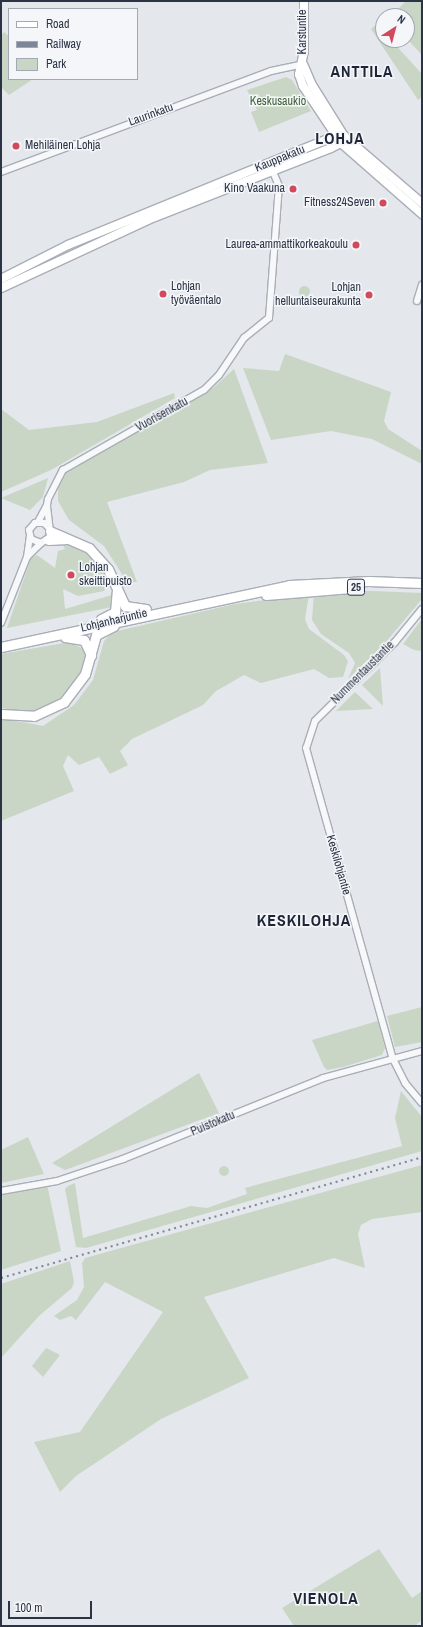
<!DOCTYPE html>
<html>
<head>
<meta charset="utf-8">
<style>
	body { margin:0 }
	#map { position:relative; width:423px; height:1627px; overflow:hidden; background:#e4e7ec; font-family:"Archivo Narrow",sans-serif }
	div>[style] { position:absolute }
	.green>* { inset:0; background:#c9d6c5 }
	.round { border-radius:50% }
	.roads { filter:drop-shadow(1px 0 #a9aeb7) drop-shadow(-1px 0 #a9aeb7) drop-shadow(0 1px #a9aeb7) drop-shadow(0 -1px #a9aeb7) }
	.minor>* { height:6px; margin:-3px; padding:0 3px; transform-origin:3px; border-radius:3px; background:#f7f8fa }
	.major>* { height:8px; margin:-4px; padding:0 4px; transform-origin:4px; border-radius:4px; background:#fff }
	.highway>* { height:9px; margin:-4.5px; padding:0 4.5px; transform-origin:4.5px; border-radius:4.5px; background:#fff }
	.rail>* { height:1.5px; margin-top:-0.75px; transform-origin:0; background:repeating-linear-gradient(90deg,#7d8696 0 2px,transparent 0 6px) }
	.dots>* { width:11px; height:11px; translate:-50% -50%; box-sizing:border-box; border:2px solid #f4f6f9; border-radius:50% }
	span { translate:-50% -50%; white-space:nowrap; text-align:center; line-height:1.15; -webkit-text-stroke:3px #f4f6f9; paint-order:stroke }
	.shield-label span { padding:1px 3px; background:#f4f6f9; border:1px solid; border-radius:3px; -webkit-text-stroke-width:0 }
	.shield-label { font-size:11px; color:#2b3445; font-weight:700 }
	.street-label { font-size:12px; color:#2b3445 }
	.park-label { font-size:12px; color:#3f6138 }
	.poi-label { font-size:12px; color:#2b3445 }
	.left { translate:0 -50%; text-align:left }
	.right { translate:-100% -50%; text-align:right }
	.district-label { font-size:16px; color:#1d2536; font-weight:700; letter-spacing:1px }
	.frame { position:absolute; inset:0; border:2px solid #2b3445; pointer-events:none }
	.legend { position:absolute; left:8px; top:8px; width:130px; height:72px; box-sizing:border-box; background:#f4f6f9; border:1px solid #a4a8b1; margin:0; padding:5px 7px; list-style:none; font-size:12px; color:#2b3445 }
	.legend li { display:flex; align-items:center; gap:8px; height:20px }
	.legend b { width:20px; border:1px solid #a4a8b1 }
	.north { position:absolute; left:375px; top:8px; width:40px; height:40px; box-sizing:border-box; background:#f4f6f9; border:1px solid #a4a8b1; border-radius:50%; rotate:36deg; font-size:11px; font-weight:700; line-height:16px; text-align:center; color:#2b3445 }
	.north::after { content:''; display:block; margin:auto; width:14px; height:18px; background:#d1495b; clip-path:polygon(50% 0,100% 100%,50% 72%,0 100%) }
	.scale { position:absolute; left:8px; top:1601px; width:84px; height:18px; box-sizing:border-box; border:2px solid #2b3445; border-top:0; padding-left:5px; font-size:12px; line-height:14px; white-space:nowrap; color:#2b3445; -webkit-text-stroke:3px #f4f6f9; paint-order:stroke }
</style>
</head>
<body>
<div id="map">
	<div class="green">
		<div style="clip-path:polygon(406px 1px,422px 1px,422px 55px,407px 39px,407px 16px,391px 16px)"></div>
		<div style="clip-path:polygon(377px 24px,383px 31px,383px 40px,391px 40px,422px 74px,422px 97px,418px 100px,371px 29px)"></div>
		<div style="clip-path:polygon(4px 32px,9px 36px,9px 79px,33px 79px,9px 95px,1px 87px,1px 36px)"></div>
		<div style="clip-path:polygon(286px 77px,292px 80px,311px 111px,259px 132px,251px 112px,257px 110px,247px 90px)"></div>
		<div class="round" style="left:298.5px;top:285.5px;width:11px;height:11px"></div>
		<div style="clip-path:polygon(285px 354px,391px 392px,384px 421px,388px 429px,422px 451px,422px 464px,372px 439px,331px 431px,271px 440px,243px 368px,279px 371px)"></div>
		<div style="clip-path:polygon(234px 369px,268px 463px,210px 470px,184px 482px,107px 502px,137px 582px,127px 582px,104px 546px,69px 520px,58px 501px,58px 488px,66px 473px,213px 388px)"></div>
		<div style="clip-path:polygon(174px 393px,175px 398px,51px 470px,1px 492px,1px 409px,29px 430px,97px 422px)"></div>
		<div style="clip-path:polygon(48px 478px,43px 497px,30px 510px,1px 498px)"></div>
		<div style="clip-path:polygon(70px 542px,97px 560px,108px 582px,104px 591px,78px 596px,63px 589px,65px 609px,112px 595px,112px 607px,7px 628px,31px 558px,37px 555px,55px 568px,58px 551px,65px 549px,62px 543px)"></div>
		<div style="clip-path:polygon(347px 590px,422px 593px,422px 599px,385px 643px,348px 679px,355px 663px,349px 653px,321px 634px,312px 620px,314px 593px)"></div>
		<div style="clip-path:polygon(309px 594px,305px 619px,309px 629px,344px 655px,348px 661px,343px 677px,329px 678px,314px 669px,261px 683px,244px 675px,216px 691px,203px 705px,132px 739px,120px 751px,128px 765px,110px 774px,99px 757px,79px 765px,68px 755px,63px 766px,74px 791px,1px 821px,1px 718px,43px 726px,74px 705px,93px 680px,104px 641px,113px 632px,235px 604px)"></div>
		<div style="clip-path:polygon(422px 619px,422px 651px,414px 650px,403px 644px)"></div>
		<div style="clip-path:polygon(70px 642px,87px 651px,83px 672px,56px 704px,33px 714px,1px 708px,1px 654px)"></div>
		<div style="clip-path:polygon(380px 668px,383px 706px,362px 685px)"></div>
		<div style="clip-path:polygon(355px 692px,373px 709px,336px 711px)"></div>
		<div style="clip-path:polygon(422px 1007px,422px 1042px,395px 1047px,387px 1016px)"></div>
		<div style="clip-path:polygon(378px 1021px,385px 1048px,382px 1055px,343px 1067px,327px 1070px,324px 1067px,312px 1040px)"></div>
		<div style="clip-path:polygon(199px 1073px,219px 1113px,65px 1170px,52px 1163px)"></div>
		<div style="clip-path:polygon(401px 1091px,422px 1117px,422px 1151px,86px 1248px,76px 1247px,65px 1189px,68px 1186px,75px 1183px,83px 1238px,191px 1206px,207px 1208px,247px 1194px,245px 1188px,402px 1146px,395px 1118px)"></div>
		<div style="clip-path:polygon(28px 1137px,44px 1174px,1px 1183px,1px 1150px)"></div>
		<div style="clip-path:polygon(422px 1165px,422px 1212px,372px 1219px,361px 1225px,358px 1234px,365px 1268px,334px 1258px,204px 1297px,249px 1378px,161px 1419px,76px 1476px,60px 1492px,34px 1442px,80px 1432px,163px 1312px,105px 1282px,76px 1320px,71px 1316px,60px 1320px,54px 1316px,77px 1300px,84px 1287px,82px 1263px,85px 1258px)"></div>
		<div class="round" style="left:219px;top:1166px;width:10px;height:10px"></div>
		<div style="clip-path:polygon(47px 1184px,61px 1251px,1px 1270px,1px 1194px)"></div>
		<div style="clip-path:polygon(70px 1261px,74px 1282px,72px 1288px,40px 1315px,1px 1358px,1px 1284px)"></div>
		<div style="clip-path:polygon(46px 1348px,60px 1355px,43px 1377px,32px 1366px)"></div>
		<div style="clip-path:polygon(379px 1549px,412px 1598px,422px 1591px,422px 1620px,415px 1626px,294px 1626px,282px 1608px)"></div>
	</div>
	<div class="roads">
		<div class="minor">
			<div style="left:1px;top:172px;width:288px;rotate:-20.5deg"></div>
			<div style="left:271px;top:71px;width:33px;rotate:-12deg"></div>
			<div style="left:417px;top:301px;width:17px;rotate:-73deg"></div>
			<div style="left:38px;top:522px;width:19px;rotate:-62deg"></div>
			<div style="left:49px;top:528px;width:7px;rotate:-135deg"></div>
			<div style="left:44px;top:523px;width:9px;rotate:180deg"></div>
			<div style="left:35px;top:523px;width:9px;rotate:131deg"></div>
			<div style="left:29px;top:530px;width:9px;rotate:77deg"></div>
			<div style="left:31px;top:539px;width:11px;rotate:22deg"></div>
			<div style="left:41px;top:543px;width:11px;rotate:-34deg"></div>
			<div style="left:50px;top:537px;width:6px;rotate:-90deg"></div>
			<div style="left:50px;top:531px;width:26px;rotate:-97deg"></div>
			<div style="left:47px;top:505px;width:6px;rotate:-81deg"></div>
			<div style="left:48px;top:499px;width:33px;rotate:-63deg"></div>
			<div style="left:63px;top:470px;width:162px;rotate:-29.6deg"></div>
			<div style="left:204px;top:390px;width:21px;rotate:-45deg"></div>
			<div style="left:219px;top:375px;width:45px;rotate:-56deg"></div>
			<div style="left:244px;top:338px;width:32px;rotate:-39deg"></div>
			<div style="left:269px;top:318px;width:132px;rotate:-85.7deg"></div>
			<div style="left:279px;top:186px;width:21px;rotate:-113deg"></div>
			<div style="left:27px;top:557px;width:20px;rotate:-45deg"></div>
			<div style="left:422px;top:609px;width:43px;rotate:129.3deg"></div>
			<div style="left:395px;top:642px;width:112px;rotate:135.4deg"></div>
			<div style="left:315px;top:721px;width:28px;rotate:108deg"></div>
			<div style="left:306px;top:748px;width:323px;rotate:74.4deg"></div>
			<div style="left:393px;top:1059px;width:27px;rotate:63deg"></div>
			<div style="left:405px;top:1083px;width:26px;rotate:50deg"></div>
			<div style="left:1px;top:623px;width:71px;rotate:-68.5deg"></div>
			<div style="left:27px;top:557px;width:21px;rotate:-82deg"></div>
			<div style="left:1px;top:1191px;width:57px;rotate:-10.1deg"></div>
			<div style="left:57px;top:1181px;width:70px;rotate:-18.4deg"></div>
			<div style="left:123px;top:1159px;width:216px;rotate:-22deg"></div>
			<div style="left:323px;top:1078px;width:103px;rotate:-15.3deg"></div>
		</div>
		<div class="major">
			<div style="left:304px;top:1px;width:50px;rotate:90deg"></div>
			<div style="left:304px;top:51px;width:24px;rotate:102deg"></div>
			<div style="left:299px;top:74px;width:13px;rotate:72deg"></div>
			<div style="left:303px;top:86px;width:69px;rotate:56.3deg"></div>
			<div style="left:341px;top:143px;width:108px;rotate:41.2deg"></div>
			<div style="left:303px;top:64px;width:23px;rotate:67deg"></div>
			<div style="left:312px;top:85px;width:60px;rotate:57.9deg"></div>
			<div style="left:344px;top:136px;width:103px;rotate:40.7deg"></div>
			<div style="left:1px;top:279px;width:75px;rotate:-26.9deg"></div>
			<div style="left:68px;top:245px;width:288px;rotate:-22.2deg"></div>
			<div style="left:335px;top:136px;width:9px"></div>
			<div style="left:1px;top:288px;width:170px;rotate:-24.8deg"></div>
			<div style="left:155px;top:217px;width:189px;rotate:-21.4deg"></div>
			<div style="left:331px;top:148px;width:11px;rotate:-27deg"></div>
			<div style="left:341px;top:143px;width:8px;rotate:-67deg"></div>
		</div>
		<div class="highway">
			<div style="left:50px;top:531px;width:43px;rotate:23.6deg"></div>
			<div style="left:89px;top:548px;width:28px;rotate:48deg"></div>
			<div style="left:108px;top:569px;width:41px;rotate:65.3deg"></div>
			<div style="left:125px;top:606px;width:21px;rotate:8deg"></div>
			<div style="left:48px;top:540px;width:19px;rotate:-3deg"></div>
			<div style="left:266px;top:595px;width:85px;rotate:-4.7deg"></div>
			<div style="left:101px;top:619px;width:16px;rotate:-27deg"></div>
			<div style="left:115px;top:612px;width:21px;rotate:-85deg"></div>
			<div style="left:65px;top:637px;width:19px;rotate:9deg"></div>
			<div style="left:84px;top:640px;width:17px;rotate:65deg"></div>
			<div style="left:1px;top:647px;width:295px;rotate:-12.1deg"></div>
			<div style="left:289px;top:585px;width:80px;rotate:-2.9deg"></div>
			<div style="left:369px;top:581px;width:53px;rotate:2.2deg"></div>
			<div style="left:1px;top:714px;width:33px;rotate:3deg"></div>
			<div style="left:34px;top:716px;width:33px;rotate:-25deg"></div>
			<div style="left:64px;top:702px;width:35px;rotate:-53deg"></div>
			<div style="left:85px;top:674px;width:41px;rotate:-74.2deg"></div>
			<div style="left:96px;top:635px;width:20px;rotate:-27deg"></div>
		</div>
	</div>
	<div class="rail">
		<div style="left:1px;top:1278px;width:438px;rotate:-16deg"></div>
	</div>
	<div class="dots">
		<div style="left:16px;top:146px;background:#d1495b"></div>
		<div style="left:293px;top:189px;background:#d1495b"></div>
		<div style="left:383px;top:203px;background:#d1495b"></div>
		<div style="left:356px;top:245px;background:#d1495b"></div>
		<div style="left:163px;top:294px;background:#d1495b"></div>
		<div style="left:369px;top:295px;background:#d1495b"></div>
		<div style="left:71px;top:575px;background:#d1495b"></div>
	</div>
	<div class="shield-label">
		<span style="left:356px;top:587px">25</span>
	</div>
	<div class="street-label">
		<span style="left:303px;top:32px;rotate:-90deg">Karstuntie</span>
		<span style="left:151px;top:115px;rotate:-20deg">Laurinkatu</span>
		<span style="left:280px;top:159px;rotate:-22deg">Kauppakatu</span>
		<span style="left:162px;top:415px;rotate:-29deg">Vuorisenkatu</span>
		<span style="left:114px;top:621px;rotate:-13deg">Lohjanharjuntie</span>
		<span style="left:363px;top:673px;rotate:-45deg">Nummentaustantie</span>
		<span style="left:338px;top:865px;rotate:74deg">Keskilohjantie</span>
		<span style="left:213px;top:1124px;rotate:-23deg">Puistokatu</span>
	</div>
	<div class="park-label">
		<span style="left:278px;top:102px">Keskusaukio</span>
	</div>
	<div class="poi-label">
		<span class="left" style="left:25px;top:146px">Mehiläinen Lohja</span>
		<span class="right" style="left:285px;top:189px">Kino Vaakuna</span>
		<span class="right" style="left:375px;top:203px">Fitness24Seven</span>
		<span class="right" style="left:348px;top:245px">Laurea-ammattikorkeakoulu</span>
		<span class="left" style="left:171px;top:294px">Lohjan<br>työväentalo</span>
		<span class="right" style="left:361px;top:295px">Lohjan<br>helluntaiseurakunta</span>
		<span class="left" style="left:79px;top:575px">Lohjan<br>skeittipuisto</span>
	</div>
	<div class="district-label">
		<span style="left:362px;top:71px">ANTTILA</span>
		<span style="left:340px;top:138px">LOHJA</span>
		<span style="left:304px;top:920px">KESKILOHJA</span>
		<span style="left:326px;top:1598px">VIENOLA</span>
	</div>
	<div class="frame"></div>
	<ul class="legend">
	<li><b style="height:5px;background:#fff"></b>Road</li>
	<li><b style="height:5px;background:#7d8696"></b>Railway</li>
	<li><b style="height:11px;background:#c9d6c5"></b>Park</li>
	</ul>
	<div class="north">N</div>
	<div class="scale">100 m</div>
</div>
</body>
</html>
